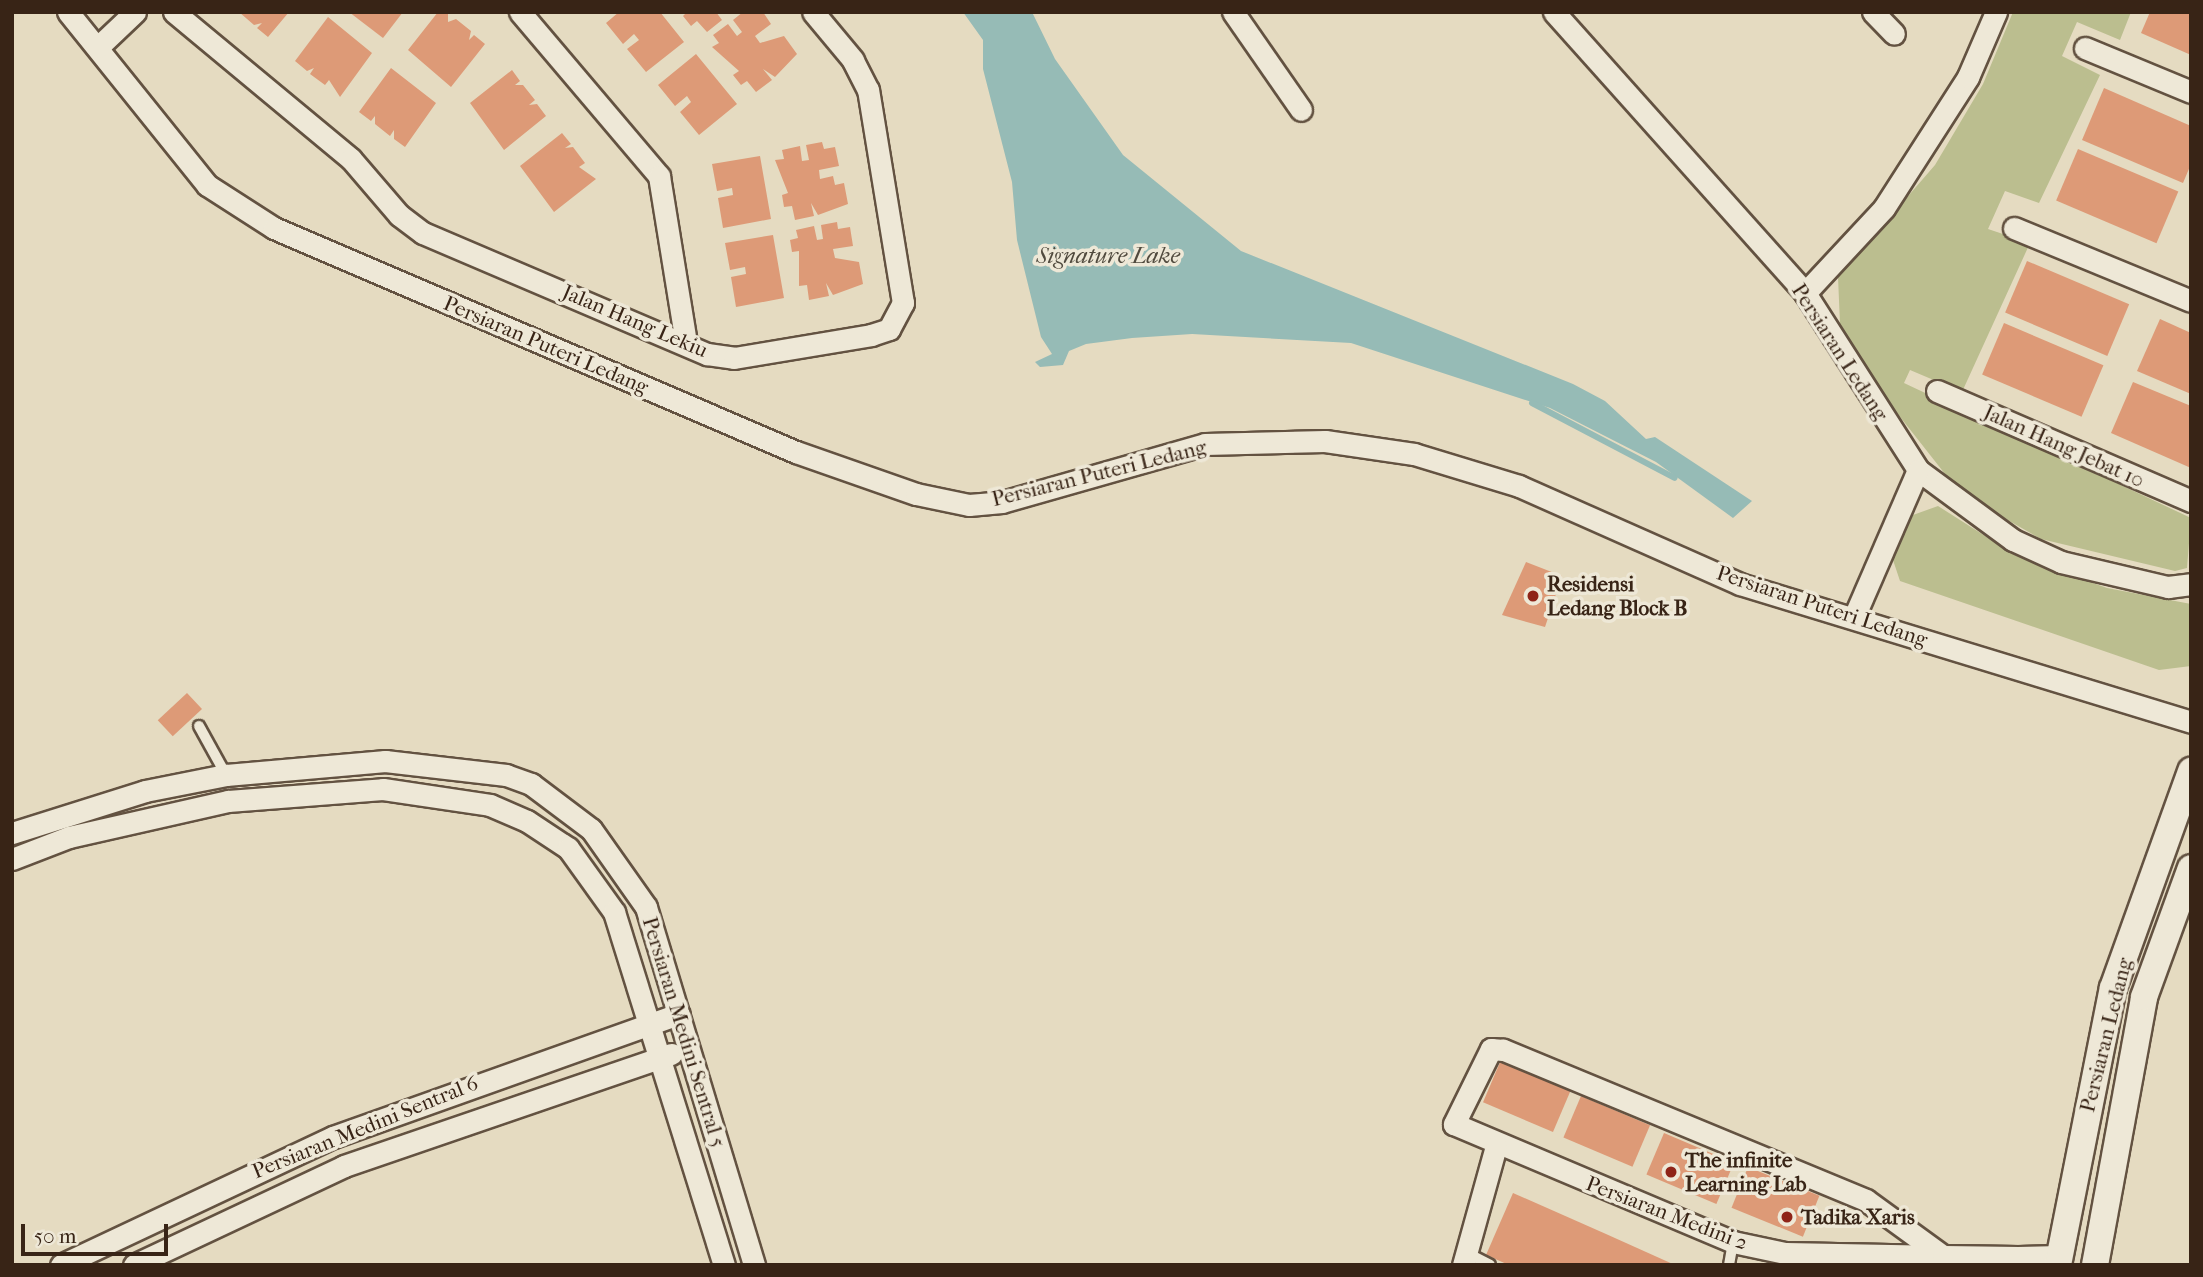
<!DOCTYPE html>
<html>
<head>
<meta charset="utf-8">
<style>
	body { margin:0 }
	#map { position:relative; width:2203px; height:1277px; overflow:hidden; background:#e5dbc1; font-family:"IM FELL French Canon",serif }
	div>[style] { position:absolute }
	.green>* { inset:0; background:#bbbe8f }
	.water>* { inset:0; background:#96bbb6 }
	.stream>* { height:6px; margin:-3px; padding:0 3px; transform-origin:3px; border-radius:3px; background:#96bbb6 }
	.building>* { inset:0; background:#dd9a77; transform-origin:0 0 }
	.roads { filter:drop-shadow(2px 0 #635241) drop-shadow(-2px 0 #635241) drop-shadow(0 2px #635241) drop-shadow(0 -2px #635241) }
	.service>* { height:10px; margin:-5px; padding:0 5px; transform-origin:5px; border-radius:5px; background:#eee8d7 }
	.minor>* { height:21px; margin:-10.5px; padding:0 10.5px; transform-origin:10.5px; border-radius:10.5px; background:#eee8d7 }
	.tertiary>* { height:26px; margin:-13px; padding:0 13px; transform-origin:13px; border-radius:13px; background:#eee8d7 }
	.dots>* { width:19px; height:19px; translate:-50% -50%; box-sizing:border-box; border:4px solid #eee8d7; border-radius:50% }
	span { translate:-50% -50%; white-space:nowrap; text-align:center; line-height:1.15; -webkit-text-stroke:7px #eee8d7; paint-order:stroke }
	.street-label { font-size:21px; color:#382416 }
	.poi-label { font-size:21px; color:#382416; font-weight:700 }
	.left { translate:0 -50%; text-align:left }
	.water-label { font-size:23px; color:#504a3e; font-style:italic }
	.frame { position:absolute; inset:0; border:14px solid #382416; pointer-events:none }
	.scale { position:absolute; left:21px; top:1224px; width:147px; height:32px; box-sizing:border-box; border:4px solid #382416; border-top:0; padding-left:9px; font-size:21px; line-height:24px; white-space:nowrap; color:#382416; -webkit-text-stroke:5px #eee8d7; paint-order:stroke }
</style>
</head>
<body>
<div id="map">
	<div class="green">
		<div style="clip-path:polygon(2013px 12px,2131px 12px,2120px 40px,2077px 22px,2062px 56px,2100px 75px,2039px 203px,2005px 191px,1988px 229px,2030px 243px,1962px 392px,1910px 370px,1904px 383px,2191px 518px,2187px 568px,2175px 571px,2041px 539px,1960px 493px,1875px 385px,1840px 324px,1838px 277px,1935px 165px,1983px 84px)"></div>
		<div style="clip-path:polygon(1938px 506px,2015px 555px,2107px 588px,2191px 604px,2191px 666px,2159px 670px,1900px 581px,1892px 557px,1913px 515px)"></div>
	</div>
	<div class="water">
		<div style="clip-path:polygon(963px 12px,1032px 12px,1055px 59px,1123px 155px,1241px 251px,1573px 384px,1605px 401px,1646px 439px,1655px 437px,1752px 501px,1733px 518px,1656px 462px,1550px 408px,1351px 343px,1192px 334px,1132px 338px,1086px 344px,1069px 351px,1063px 365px,1040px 367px,1035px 362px,1052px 354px,1041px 337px,1017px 240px,1012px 182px,983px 69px,983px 40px)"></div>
	</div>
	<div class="stream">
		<div style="left:1532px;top:403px;width:161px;rotate:27.7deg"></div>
	</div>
	<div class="building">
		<div style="clip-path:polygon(239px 12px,289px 12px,268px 37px,257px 28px,262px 23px,254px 25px)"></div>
		<div style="clip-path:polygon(349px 12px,403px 12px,383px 38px)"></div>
		<div style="clip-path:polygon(438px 12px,448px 12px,448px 22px,456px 19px,471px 31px,469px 40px,474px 35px,485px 44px,451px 87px,408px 50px)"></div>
		<div style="clip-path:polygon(619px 12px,660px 12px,684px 42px,646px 72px,627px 49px,639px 40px,634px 34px,623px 44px,606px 23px)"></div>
		<div style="clip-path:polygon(687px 12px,716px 12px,722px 20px,707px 32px,697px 21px,691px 26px,683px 16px)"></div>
		<div style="clip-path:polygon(743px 12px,763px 12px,771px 24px,755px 36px,760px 43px,784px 36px,797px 54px,775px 77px,763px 69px,772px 80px,756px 92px,747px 81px,741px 85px,733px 75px,739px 71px,712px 47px,719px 43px,713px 35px,728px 24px,737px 36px,742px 32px,733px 20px)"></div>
		<div style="clip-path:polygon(2150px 12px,2191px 12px,2191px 55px,2141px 33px)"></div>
		<div style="clip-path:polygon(328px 17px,372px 53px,340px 97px,329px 80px,325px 85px,310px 74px,314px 68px,307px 71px,295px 61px)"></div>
		<div style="clip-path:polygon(696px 54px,737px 104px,699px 135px,680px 112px,691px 102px,687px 96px,675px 106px,658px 85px)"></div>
		<div style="clip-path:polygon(391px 68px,436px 103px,405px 147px,394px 139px,394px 130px,390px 136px,375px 124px,375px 116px,371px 121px,359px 112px)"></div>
		<div style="clip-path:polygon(512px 70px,520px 81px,515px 85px,523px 85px,535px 100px,529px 105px,537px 104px,546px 116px,504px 150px,470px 103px)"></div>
		<div style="clip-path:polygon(2104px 88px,2191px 126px,2191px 164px,2183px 183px,2082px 140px)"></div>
		<div style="clip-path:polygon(562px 133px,571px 144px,565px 148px,573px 147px,585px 163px,579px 167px,596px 179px,554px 212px,520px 166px)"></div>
		<div style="clip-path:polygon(822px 142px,824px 149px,835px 147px,839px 166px,819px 170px,820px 179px,833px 176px,835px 185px,844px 183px,848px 204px,818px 215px,811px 203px,814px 216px,795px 220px,792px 206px,784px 207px,782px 195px,788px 193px,775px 160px,784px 159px,782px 150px,800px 146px,802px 161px,809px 160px,806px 145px)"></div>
		<div style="left:2078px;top:149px;width:109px;height:56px;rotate:23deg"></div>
		<div style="clip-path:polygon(760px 156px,771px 219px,723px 228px,718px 198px,733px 195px,732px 188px,717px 191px,712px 164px)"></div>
		<div style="clip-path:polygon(837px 222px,838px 229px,850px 227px,853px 246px,833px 249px,835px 258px,859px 262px,863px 284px,833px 295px,826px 283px,829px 296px,809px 300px,807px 285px,799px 286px,799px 251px,792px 252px,790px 240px,798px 238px,796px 230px,814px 226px,817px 240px,823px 239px,821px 225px)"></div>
		<div style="clip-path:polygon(773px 235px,784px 298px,736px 307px,731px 277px,746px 274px,745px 267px,730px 270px,725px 243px)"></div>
		<div style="left:2027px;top:261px;width:111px;height:56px;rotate:23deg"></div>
		<div style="clip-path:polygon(2160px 319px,2191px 333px,2191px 394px,2137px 371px)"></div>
		<div style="left:2004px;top:323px;width:108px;height:56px;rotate:23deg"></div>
		<div style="clip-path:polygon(2133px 382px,2191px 406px,2191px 468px,2111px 433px)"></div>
		<div style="clip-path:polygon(1526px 562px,1562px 576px,1545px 627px,1502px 615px)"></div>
		<div style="left:187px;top:693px;width:22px;height:40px;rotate:47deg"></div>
		<div style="left:1501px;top:1060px;width:76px;height:46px;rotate:23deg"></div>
		<div style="left:1581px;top:1096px;width:75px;height:45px;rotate:23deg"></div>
		<div style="left:1664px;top:1133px;width:76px;height:45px;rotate:23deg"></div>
		<div style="left:1748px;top:1167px;width:77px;height:44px;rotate:22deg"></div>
		<div style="clip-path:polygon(1513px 1193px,1606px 1234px,1675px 1265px,1509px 1265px,1486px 1255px)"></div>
	</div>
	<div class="roads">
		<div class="service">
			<div style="left:199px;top:726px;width:56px;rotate:61.1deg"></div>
			<div style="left:1465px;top:1252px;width:28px;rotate:27deg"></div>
			<div style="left:1729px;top:1265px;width:23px;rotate:-80deg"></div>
		</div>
		<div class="minor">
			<div style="left:68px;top:12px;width:222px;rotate:51.2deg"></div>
			<div style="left:207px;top:185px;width:80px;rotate:32.7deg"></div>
			<div style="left:274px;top:228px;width:568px;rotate:23.23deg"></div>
			<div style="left:796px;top:452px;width:127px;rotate:19.3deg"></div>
			<div style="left:916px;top:494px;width:54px;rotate:11.7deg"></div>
			<div style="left:969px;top:505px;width:33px;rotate:-5deg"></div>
			<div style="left:1002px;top:502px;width:211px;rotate:-15.9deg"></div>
			<div style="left:1205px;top:444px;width:120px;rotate:-1.4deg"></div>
			<div style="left:1325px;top:441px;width:90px;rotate:8.3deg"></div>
			<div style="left:1414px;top:454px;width:110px;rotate:16.9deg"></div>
			<div style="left:1519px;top:486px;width:242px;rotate:23.9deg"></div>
			<div style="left:1740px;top:584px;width:472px;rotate:17deg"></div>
			<div style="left:174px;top:12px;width:230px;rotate:39.7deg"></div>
			<div style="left:351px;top:159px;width:74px;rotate:49.4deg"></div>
			<div style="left:399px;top:215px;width:30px;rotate:37deg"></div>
			<div style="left:423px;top:233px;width:309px;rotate:23.1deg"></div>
			<div style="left:707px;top:354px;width:27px;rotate:8deg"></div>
			<div style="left:734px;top:358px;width:139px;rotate:-9.5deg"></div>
			<div style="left:871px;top:335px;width:19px;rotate:-18deg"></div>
			<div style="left:889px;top:329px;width:30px;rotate:-62deg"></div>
			<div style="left:903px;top:303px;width:216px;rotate:-99.3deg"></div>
			<div style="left:868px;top:90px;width:34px;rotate:-117deg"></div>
			<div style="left:853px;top:60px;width:62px;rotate:-129.8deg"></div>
			<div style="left:520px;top:12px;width:215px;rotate:49.7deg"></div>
			<div style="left:659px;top:176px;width:168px;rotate:80.8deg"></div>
			<div style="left:1233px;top:12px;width:119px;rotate:55.2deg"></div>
			<div style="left:1554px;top:12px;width:377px;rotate:48.2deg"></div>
			<div style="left:1805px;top:293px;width:210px;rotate:57.4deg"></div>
			<div style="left:1918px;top:470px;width:118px;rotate:36.4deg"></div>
			<div style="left:2013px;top:540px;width:53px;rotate:24.6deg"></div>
			<div style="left:2061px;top:562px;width:110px;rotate:13.2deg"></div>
			<div style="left:2168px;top:587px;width:23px;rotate:-7deg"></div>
			<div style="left:1873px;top:12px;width:30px;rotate:46deg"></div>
			<div style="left:98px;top:47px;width:51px;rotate:-43.4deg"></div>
			<div style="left:2085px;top:48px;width:115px;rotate:22.5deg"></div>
			<div style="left:2014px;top:228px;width:191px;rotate:22.4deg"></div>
			<div style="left:1805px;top:293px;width:116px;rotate:-47.1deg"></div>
			<div style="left:1884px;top:208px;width:156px;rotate:-57.3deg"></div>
			<div style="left:1968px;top:77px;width:71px;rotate:-66.7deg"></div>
			<div style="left:1937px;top:391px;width:277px;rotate:23.4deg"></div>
			<div style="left:1854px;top:617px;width:160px;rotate:-66.5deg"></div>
			<div style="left:12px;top:833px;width:139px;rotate:-17.5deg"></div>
			<div style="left:145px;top:791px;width:83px;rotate:-11.2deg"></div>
			<div style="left:226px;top:775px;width:160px;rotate:-5deg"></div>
			<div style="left:385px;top:761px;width:122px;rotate:6.6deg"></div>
			<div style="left:506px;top:775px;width:27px;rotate:20deg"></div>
			<div style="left:531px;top:784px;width:75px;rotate:36.9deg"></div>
			<div style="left:591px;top:829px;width:95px;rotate:54.8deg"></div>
			<div style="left:646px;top:907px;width:374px;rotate:73.2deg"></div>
			<div style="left:12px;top:859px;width:61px;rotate:-21.1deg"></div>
			<div style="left:69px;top:837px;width:163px;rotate:-12.8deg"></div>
			<div style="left:228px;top:801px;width:155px;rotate:-4.4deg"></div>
			<div style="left:383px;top:789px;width:108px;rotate:8.5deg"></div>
			<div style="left:490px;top:805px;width:40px;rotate:23.4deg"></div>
			<div style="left:527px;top:821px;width:49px;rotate:33.4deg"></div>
			<div style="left:568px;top:848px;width:79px;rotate:54.3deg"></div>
			<div style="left:614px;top:912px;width:370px;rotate:72.7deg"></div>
			<div style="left:1943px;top:1256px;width:95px;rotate:-144deg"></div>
			<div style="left:1866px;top:1200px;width:393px;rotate:-157.5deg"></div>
			<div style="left:1503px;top:1050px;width:12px;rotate:-175deg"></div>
			<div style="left:1491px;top:1049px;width:84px;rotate:116.3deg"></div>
			<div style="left:1454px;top:1124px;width:303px;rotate:22.9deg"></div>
			<div style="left:1733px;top:1242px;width:53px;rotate:11.9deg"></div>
			<div style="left:1785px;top:1253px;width:158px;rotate:1.1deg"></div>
			<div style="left:1943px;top:1256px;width:75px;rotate:0.8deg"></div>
			<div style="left:2018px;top:1257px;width:42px;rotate:-1.4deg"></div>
			<div style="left:61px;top:1265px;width:301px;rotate:-25.2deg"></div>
			<div style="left:333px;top:1137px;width:367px;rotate:-19.6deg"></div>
			<div style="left:134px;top:1265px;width:232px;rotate:-25.2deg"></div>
			<div style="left:344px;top:1166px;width:346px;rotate:-18.9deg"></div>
			<div style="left:1463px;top:1265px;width:123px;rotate:-74.5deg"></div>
		</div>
		<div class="tertiary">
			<div style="left:2058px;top:1265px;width:282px;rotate:-78.8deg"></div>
			<div style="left:2113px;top:988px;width:231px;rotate:-70.2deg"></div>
			<div style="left:2095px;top:1265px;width:272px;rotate:-79.6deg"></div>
			<div style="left:2144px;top:997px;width:137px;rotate:-70deg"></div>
		</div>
	</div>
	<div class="dots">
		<div style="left:1533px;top:596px;background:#8f2418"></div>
		<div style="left:1671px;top:1172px;background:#8f2418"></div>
		<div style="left:1787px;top:1217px;background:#8f2418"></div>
	</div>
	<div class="street-label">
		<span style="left:635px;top:321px;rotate:23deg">Jalan Hang Lekiu</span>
		<span style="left:546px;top:345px;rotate:23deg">Persiaran Puteri Ledang</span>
		<span style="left:1840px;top:352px;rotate:57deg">Persiaran Ledang</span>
		<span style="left:2064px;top:446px;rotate:24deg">Jalan Hang Jebat 10</span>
		<span style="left:1099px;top:473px;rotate:-14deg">Persiaran Puteri Ledang</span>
		<span style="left:1822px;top:606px;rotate:18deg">Persiaran Puteri Ledang</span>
		<span style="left:684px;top:1032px;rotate:73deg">Persiaran Medini Sentral 5</span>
		<span style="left:2106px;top:1035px;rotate:-76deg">Persiaran Ledang</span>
		<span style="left:365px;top:1127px;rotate:-22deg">Persiaran Medini Sentral 6</span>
		<span style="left:1667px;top:1213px;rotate:21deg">Persiaran Medini 2</span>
	</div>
	<div class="poi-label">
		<span class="left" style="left:1547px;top:596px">Residensi<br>Ledang Block B</span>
		<span class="left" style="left:1685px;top:1172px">The infinite<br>Learning Lab</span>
		<span class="left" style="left:1801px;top:1217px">Tadika Xaris</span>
	</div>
	<div class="water-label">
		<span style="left:1108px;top:256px">Signature Lake</span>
	</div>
	<div class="frame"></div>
	<div class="scale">50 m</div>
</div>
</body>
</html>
